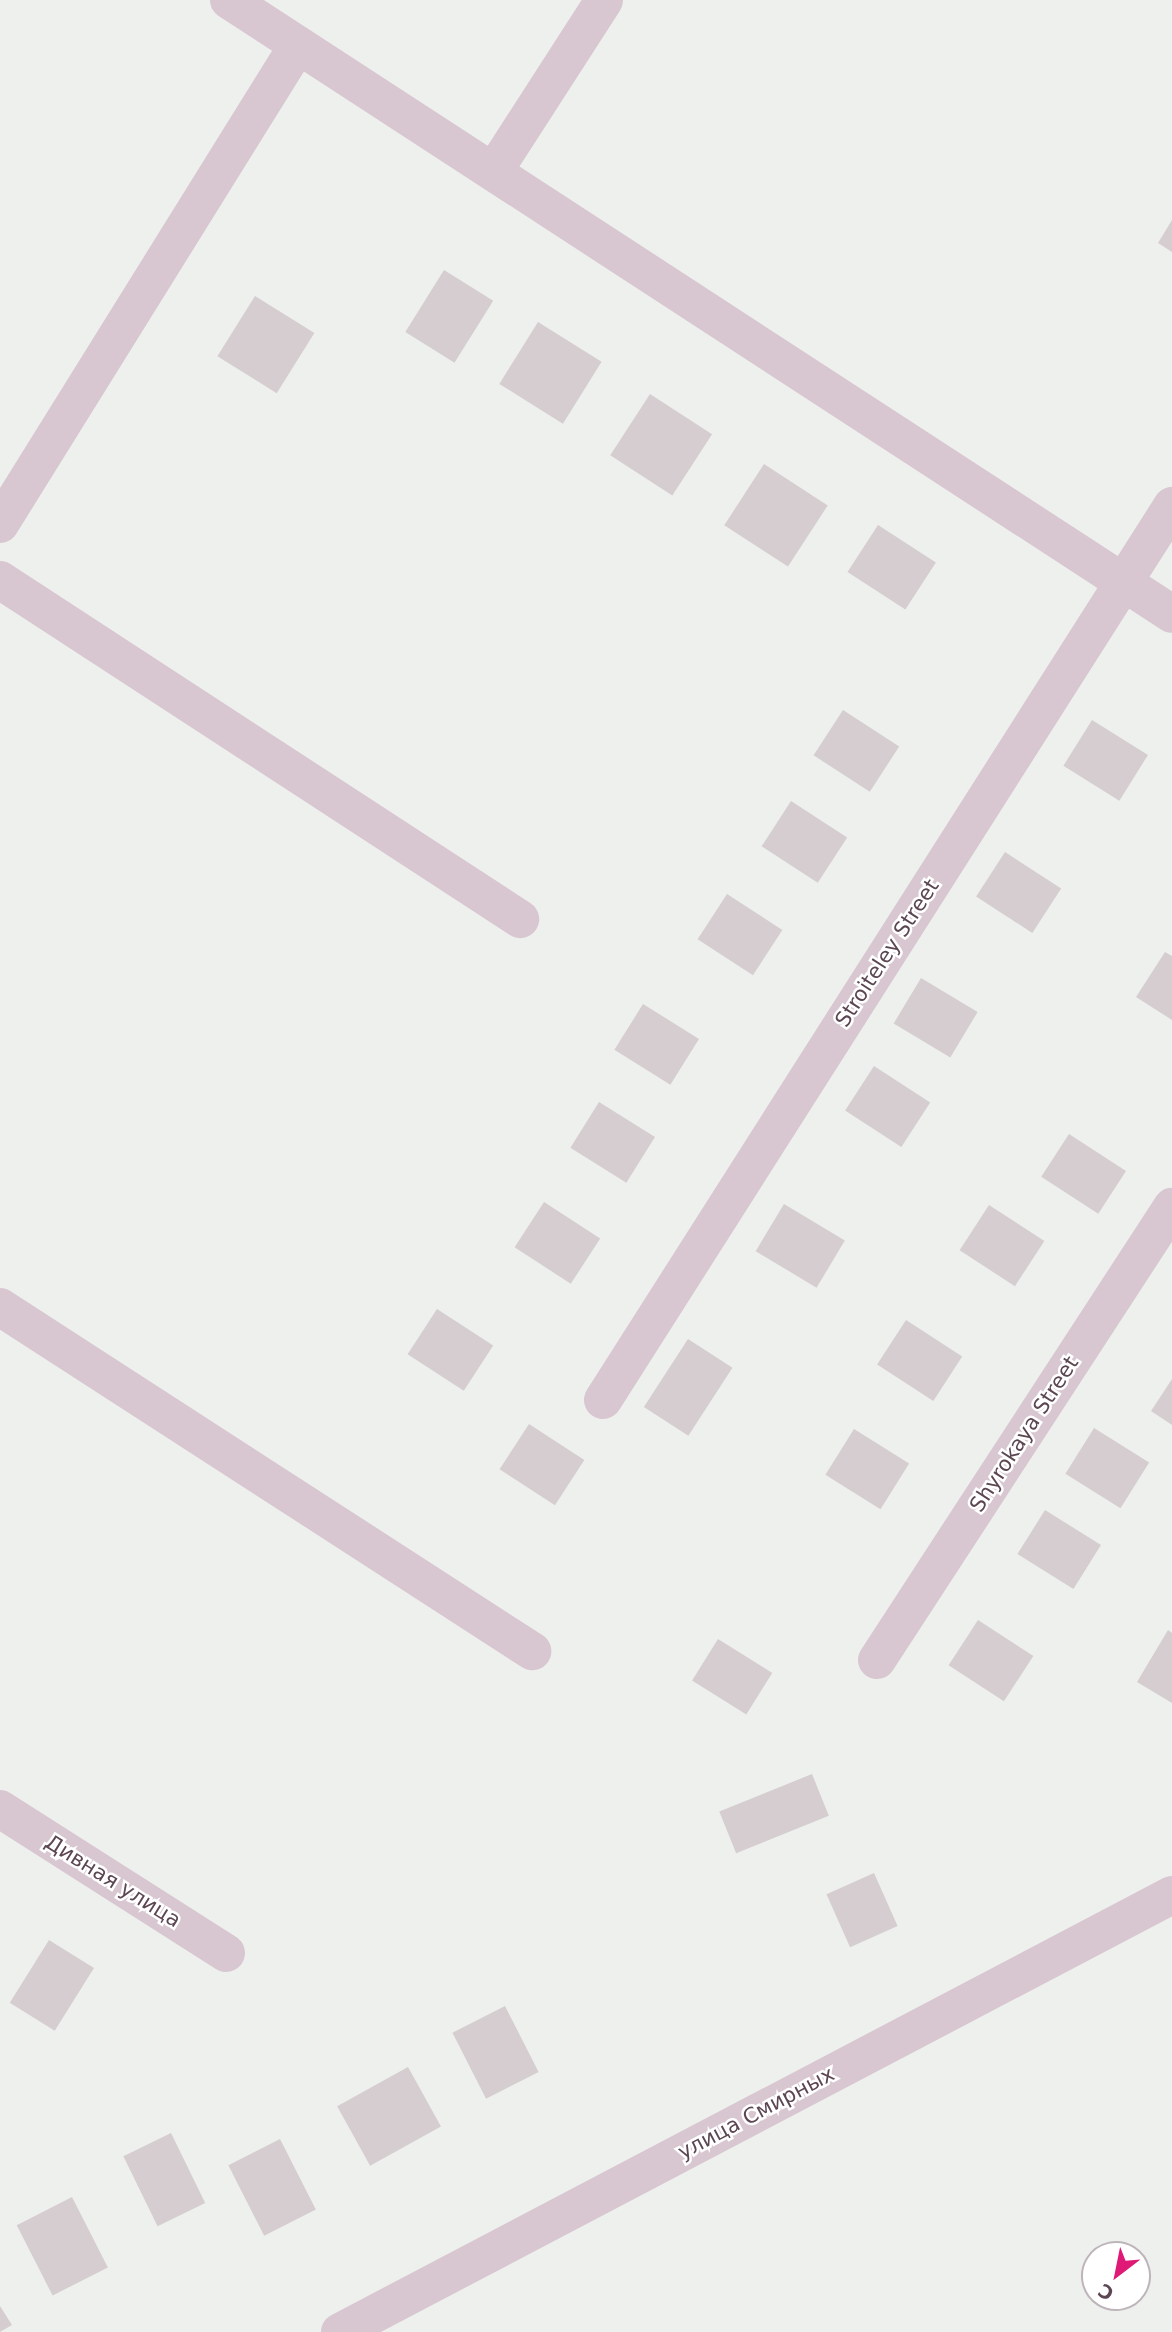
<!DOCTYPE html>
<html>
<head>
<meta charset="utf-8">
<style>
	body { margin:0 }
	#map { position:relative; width:1172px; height:2332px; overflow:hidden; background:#eef0ed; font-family:"DejaVu Sans",sans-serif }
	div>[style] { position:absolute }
	.building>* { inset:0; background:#d5cdd0; transform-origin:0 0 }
	.minor>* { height:38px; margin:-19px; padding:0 19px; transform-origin:19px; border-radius:19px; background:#d8c7d1 }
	span { translate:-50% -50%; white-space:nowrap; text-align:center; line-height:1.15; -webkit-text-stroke:5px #fff; paint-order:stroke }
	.street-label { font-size:21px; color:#5b4652 }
	.north { position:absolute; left:1081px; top:2241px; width:70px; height:70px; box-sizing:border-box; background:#fff; border:2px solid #bdb5ba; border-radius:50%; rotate:212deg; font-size:19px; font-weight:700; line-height:28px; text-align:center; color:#5b4652 }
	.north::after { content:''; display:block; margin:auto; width:24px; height:32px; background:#de1976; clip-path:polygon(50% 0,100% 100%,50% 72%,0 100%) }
</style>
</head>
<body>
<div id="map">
	<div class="building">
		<div style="clip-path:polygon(1172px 220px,1172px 252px,1158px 243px)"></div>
		<div style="left:444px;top:270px;width:58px;height:73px;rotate:32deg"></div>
		<div style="left:255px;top:296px;width:70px;height:71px;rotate:32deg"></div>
		<div style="left:538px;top:322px;width:75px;height:73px;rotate:32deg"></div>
		<div style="left:650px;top:394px;width:74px;height:73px;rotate:33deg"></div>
		<div style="left:764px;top:464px;width:76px;height:73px;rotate:33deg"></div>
		<div style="left:878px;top:525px;width:69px;height:56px;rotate:33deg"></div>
		<div style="left:843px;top:710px;width:67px;height:54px;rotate:33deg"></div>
		<div style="left:1092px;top:720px;width:66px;height:54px;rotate:32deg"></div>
		<div style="left:791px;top:801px;width:67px;height:54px;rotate:33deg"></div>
		<div style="left:1005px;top:852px;width:67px;height:53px;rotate:33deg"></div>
		<div style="left:727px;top:894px;width:66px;height:54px;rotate:33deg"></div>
		<div style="clip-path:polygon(1165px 952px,1172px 956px,1172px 1020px,1136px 997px)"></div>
		<div style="left:921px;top:978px;width:66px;height:53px;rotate:31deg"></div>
		<div style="left:643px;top:1004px;width:66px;height:54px;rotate:32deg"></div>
		<div style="left:874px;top:1066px;width:67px;height:53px;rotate:33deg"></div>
		<div style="left:599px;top:1102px;width:66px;height:54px;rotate:32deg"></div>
		<div style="left:1069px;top:1134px;width:68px;height:51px;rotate:33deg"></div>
		<div style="left:544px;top:1202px;width:67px;height:54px;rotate:33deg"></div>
		<div style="left:784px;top:1204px;width:71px;height:55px;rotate:31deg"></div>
		<div style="left:989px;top:1205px;width:66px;height:54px;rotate:33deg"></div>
		<div style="left:437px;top:1309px;width:67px;height:54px;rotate:33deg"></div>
		<div style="left:906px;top:1320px;width:67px;height:53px;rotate:33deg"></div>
		<div style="left:688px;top:1339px;width:53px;height:81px;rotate:33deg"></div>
		<div style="clip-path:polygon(1172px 1379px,1172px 1425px,1151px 1411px)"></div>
		<div style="left:529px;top:1424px;width:66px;height:54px;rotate:33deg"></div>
		<div style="left:1094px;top:1428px;width:65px;height:54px;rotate:32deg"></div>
		<div style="left:854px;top:1429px;width:65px;height:54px;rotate:32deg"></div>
		<div style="left:1045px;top:1510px;width:66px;height:52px;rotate:32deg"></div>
		<div style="left:978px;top:1620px;width:66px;height:54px;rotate:33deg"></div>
		<div style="clip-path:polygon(1168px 1630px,1172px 1633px,1172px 1703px,1137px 1682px)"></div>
		<div style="left:718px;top:1639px;width:64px;height:49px;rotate:32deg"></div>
		<div style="left:812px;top:1774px;width:45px;height:100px;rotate:68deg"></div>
		<div style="left:874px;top:1873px;width:58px;height:52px;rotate:66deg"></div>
		<div style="left:49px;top:1940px;width:53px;height:74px;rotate:32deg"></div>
		<div style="left:505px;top:2006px;width:74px;height:59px;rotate:63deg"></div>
		<div style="left:408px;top:2067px;width:68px;height:81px;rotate:61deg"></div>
		<div style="left:171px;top:2133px;width:78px;height:53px;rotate:64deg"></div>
		<div style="left:280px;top:2139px;width:79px;height:58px;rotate:63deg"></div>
		<div style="left:72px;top:2197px;width:79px;height:62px;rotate:63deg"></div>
		<div style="clip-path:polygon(0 2306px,12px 2325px,0 2332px)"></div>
	</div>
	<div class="minor">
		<div style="left:229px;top:0;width:1125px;rotate:33.07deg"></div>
		<div style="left:494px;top:171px;width:203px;rotate:-57.2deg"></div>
		<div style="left:0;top:524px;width:564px;rotate:-58.11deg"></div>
		<div style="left:0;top:580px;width:621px;rotate:33.1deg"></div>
		<div style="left:0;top:1307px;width:634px;rotate:32.89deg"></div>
		<div style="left:603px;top:1400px;width:1060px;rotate:-57.52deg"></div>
		<div style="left:877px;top:1660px;width:541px;rotate:-56.93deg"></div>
		<div style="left:0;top:1809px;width:268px;rotate:32.5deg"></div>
		<div style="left:340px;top:2332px;width:940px;rotate:-27.71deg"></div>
	</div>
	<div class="street-label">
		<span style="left:887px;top:953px;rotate:-57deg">Stroiteley Street</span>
		<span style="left:1024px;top:1434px;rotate:-57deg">Shyrokaya Street</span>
		<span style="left:113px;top:1881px;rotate:32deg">Дивная улица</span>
		<span style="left:756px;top:2113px;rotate:-28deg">улица Смирных</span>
	</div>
	<div class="north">С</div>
</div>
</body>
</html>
